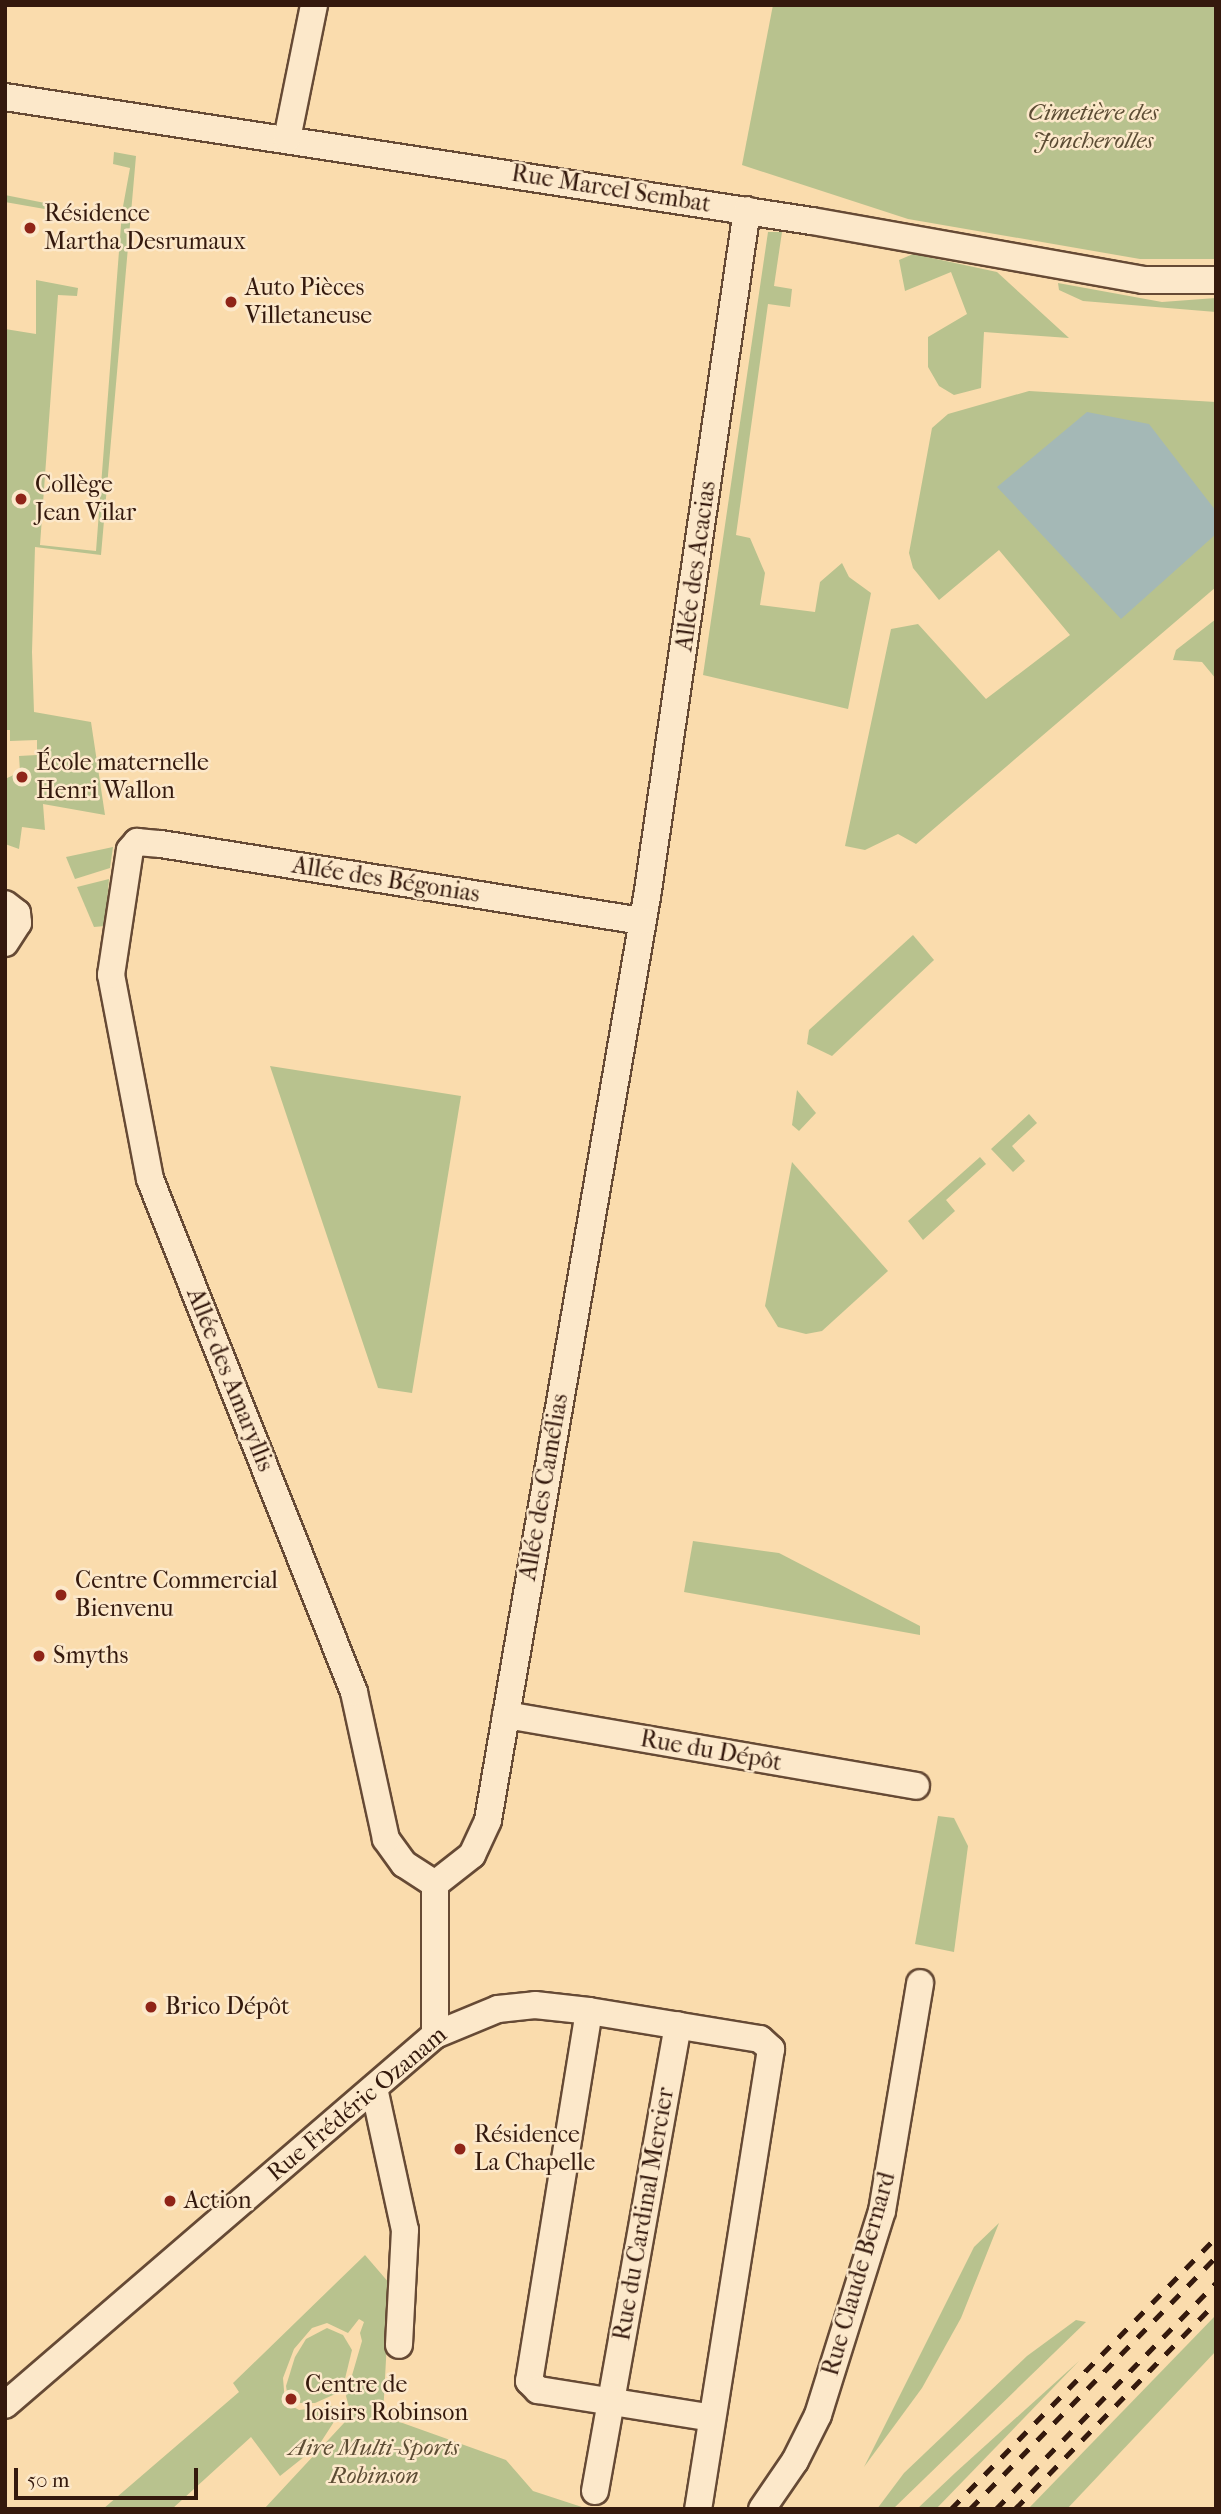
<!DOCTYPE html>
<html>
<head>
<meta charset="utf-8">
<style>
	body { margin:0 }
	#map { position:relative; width:1221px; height:2514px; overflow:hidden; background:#fadcad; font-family:"IM FELL French Canon",serif }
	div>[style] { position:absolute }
	.green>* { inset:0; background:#b8c28e }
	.water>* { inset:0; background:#a4b8b6 }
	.roads { filter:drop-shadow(2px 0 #664a35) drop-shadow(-2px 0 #664a35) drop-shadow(0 2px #664a35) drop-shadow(0 -2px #664a35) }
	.street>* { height:26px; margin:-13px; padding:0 13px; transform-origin:13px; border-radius:13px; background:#fce8ca }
	.rail>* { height:5px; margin-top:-2.5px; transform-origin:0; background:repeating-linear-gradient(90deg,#34190d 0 12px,transparent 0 24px) }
	.dots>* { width:19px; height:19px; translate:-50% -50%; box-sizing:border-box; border:4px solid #fce8ca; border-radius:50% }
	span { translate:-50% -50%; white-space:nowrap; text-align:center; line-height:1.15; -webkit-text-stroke:5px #fce8ca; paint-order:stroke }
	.park-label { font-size:24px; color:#5c4c34; font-style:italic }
	.street-label { font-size:24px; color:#34190d }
	.poi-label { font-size:24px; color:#34190d }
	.left { translate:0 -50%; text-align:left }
	.frame { position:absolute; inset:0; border:7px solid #34190d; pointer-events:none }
	.scale { position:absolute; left:14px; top:2468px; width:184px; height:32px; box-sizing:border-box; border:4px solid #34190d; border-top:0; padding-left:9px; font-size:21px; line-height:24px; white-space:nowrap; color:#34190d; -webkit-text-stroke:5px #fce8ca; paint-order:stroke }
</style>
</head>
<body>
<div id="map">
	<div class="green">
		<div style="clip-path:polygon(773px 5px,1216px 5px,1216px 259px,1140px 259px,908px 219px,742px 165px)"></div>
		<div style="clip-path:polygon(114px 152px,136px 156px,101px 555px,35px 547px,32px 652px,34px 712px,91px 722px,105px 815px,43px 804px,45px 830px,22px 827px,19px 849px,5px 844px,5px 779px,20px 772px,19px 756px,37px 755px,37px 740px,10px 741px,10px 730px,5px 730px,5px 329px,36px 334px,36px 280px,78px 288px,77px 296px,58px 295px,40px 545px,96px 551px,122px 212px,130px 168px,113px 164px)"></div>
		<div style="clip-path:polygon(5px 195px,55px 205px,56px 211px,5px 202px)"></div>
		<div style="clip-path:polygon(768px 232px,782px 232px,774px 286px,792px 289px,790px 307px,768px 304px,736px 535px,750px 538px,765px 573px,760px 605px,815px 612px,820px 582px,842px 563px,849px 577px,871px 593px,848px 709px,703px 675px)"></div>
		<div style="clip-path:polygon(913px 254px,997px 272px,1069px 338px,984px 332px,981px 388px,954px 395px,939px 386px,928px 367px,928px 337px,967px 314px,951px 272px,905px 291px,899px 260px)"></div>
		<div style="clip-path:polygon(1058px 283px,1162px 302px,1216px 298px,1216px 312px,1083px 301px,1059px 290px)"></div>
		<div style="clip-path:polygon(1029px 391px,1216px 402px,1216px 587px,916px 844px,898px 834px,865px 850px,845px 846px,891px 629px,918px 624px,986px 699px,1070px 635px,999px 550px,939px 600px,913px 568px,909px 553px,932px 428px,948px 414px)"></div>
		<div style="clip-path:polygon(1216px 619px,1216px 679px,1202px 662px,1173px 660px,1176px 650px)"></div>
		<div style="clip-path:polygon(113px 847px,110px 868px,75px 879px,66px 857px)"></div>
		<div style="clip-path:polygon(109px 879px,105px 926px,94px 927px,77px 887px)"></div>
		<div style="clip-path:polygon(913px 935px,934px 960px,832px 1056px,807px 1044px,809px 1030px)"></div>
		<div style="clip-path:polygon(270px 1066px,461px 1096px,412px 1393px,378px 1388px)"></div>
		<div style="clip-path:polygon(797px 1090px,816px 1113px,799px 1131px,792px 1125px)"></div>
		<div style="clip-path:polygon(1029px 1114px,1037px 1123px,1012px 1146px,1025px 1161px,1013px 1172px,991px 1149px)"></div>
		<div style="clip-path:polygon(980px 1157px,986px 1164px,946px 1200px,955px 1211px,923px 1240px,908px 1221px)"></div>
		<div style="clip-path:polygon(792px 1162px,888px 1271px,822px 1331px,806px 1334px,778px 1327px,765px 1306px)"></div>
		<div style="clip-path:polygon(693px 1541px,779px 1553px,920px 1626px,920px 1635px,684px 1592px)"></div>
		<div style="clip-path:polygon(938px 1816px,954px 1818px,968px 1846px,954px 1952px,915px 1944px)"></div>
		<div style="clip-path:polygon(999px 2223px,961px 2318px,922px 2388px,864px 2467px,974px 2247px)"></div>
		<div style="clip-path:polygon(365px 2255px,390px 2284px,383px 2416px,506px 2460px,533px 2491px,588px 2509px,264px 2509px,344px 2423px,349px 2407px,346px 2396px,362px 2341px,360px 2333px,364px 2322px,359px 2319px,348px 2333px,327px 2323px,312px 2328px,294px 2349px,283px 2378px,285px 2402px,299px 2410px,332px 2406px,339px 2414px,319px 2445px,280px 2476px,251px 2437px,172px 2509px,103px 2509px,239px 2392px,233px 2383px)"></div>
		<div style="clip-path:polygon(1216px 2315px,1216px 2351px,1067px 2509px,1028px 2509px)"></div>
		<div style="clip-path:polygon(1076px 2320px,1086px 2322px,893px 2509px,877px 2509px,904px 2473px,1027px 2356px)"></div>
		<div style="clip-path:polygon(327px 2328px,343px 2335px,352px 2350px,342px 2391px,315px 2403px,295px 2403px,288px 2398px,286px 2386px,295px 2357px,306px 2339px)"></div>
		<div style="clip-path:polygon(1079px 2361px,936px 2509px,917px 2509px,955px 2473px)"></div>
	</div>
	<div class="water">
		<div style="clip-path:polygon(1087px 412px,1149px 424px,1216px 511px,1216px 534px,1121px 619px,997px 487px)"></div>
	</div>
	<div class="roads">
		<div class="street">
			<div style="left:5px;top:97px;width:816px;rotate:8.74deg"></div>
			<div style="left:812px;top:221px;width:336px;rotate:10.1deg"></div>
			<div style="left:1143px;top:280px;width:73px"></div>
			<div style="left:287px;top:139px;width:137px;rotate:-78.6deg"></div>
			<div style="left:5px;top:904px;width:15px;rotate:37deg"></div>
			<div style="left:17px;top:913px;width:10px;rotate:84deg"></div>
			<div style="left:18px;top:923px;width:24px;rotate:123deg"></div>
			<div style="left:506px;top:1715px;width:416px;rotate:9.8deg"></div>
			<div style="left:435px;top:1884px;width:47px;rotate:-38.1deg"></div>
			<div style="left:472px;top:1855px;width:38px;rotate:-65deg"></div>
			<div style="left:488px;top:1820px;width:937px;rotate:-80.23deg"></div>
			<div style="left:647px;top:897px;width:694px;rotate:-81.72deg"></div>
			<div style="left:435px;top:1884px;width:37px;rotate:-147deg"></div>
			<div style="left:404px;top:1864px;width:31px;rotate:-126deg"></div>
			<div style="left:386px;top:1839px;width:150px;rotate:-102.3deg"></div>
			<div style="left:354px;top:1692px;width:552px;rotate:-111.69deg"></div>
			<div style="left:150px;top:1179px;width:208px;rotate:-100.8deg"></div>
			<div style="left:111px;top:975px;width:126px;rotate:-81.4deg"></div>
			<div style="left:130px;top:850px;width:11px;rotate:-49deg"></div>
			<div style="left:137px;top:842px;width:24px;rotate:5deg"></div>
			<div style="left:161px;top:844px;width:487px;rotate:9.1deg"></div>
			<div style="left:435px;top:1884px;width:151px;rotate:90deg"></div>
			<div style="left:589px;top:2011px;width:375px;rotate:99.2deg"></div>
			<div style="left:529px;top:2381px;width:13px;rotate:45deg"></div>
			<div style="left:538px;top:2390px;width:176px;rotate:9.1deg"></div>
			<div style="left:374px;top:2088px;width:145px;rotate:77.7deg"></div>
			<div style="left:405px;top:2230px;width:115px;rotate:93deg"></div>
			<div style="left:5px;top:2405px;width:567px;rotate:-40.71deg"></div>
			<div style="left:435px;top:2035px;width:68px;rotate:-22.4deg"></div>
			<div style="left:498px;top:2009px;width:37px;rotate:-6deg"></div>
			<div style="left:535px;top:2005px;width:54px;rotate:6.3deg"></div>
			<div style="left:589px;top:2011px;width:173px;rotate:9.3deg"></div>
			<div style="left:760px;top:2039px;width:15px;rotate:42deg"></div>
			<div style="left:771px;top:2049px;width:466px;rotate:99deg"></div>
			<div style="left:595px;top:2491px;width:473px;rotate:-79.9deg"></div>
			<div style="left:762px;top:2509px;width:58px;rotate:-55.5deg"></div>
			<div style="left:795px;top:2461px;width:51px;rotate:-63.4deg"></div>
			<div style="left:818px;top:2415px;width:214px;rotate:-72.6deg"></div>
			<div style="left:882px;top:2211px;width:231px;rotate:-80.5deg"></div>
		</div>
	</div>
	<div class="rail">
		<div style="left:951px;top:2509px;width:380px;rotate:-45.7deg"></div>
		<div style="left:970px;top:2509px;width:352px;rotate:-45.7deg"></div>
		<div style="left:996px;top:2509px;width:315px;rotate:-45.8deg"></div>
		<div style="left:1015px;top:2509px;width:289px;rotate:-45.8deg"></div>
	</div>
	<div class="dots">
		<div style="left:30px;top:228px;background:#8f2418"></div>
		<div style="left:231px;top:302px;background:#8f2418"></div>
		<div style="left:21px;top:499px;background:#8f2418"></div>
		<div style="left:22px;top:777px;background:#8f2418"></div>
		<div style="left:61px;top:1595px;background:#8f2418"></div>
		<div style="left:39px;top:1656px;background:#8f2418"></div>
		<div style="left:151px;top:2007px;background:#8f2418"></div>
		<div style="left:460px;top:2149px;background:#8f2418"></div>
		<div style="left:170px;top:2201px;background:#8f2418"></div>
		<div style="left:291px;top:2399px;background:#8f2418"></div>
	</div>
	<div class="park-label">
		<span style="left:1093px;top:127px">Cimetière des<br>Joncherolles</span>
		<span style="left:374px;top:2462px">Aire Multi-Sports<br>Robinson</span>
	</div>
	<div class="street-label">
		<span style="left:611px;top:189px;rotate:9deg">Rue Marcel Sembat</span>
		<span style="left:696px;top:566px;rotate:-82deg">Allée des Acacias</span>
		<span style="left:386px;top:880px;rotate:9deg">Allée des Bégonias</span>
		<span style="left:230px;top:1380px;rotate:68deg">Allée des Amaryllis</span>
		<span style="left:544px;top:1487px;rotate:-80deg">Allée des Camélias</span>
		<span style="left:711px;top:1751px;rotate:10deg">Rue du Dépôt</span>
		<span style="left:357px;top:2104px;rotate:-40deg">Rue Frédéric Ozanam</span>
		<span style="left:644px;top:2214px;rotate:-80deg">Rue du Cardinal Mercier</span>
		<span style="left:859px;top:2274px;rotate:-74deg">Rue Claude Bernard</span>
	</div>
	<div class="poi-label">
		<span class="left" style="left:44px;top:228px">Résidence<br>Martha Desrumaux</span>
		<span class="left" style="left:245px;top:302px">Auto Pièces<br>Villetaneuse</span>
		<span class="left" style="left:35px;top:499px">Collège<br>Jean Vilar</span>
		<span class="left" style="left:36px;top:777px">École maternelle<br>Henri Wallon</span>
		<span class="left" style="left:75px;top:1595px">Centre Commercial<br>Bienvenu</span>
		<span class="left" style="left:53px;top:1656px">Smyths</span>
		<span class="left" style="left:165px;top:2007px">Brico Dépôt</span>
		<span class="left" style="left:474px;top:2149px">Résidence<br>La Chapelle</span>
		<span class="left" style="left:184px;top:2201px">Action</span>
		<span class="left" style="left:305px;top:2399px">Centre de<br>loisirs Robinson</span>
	</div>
	<div class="frame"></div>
	<div class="scale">50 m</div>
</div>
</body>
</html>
